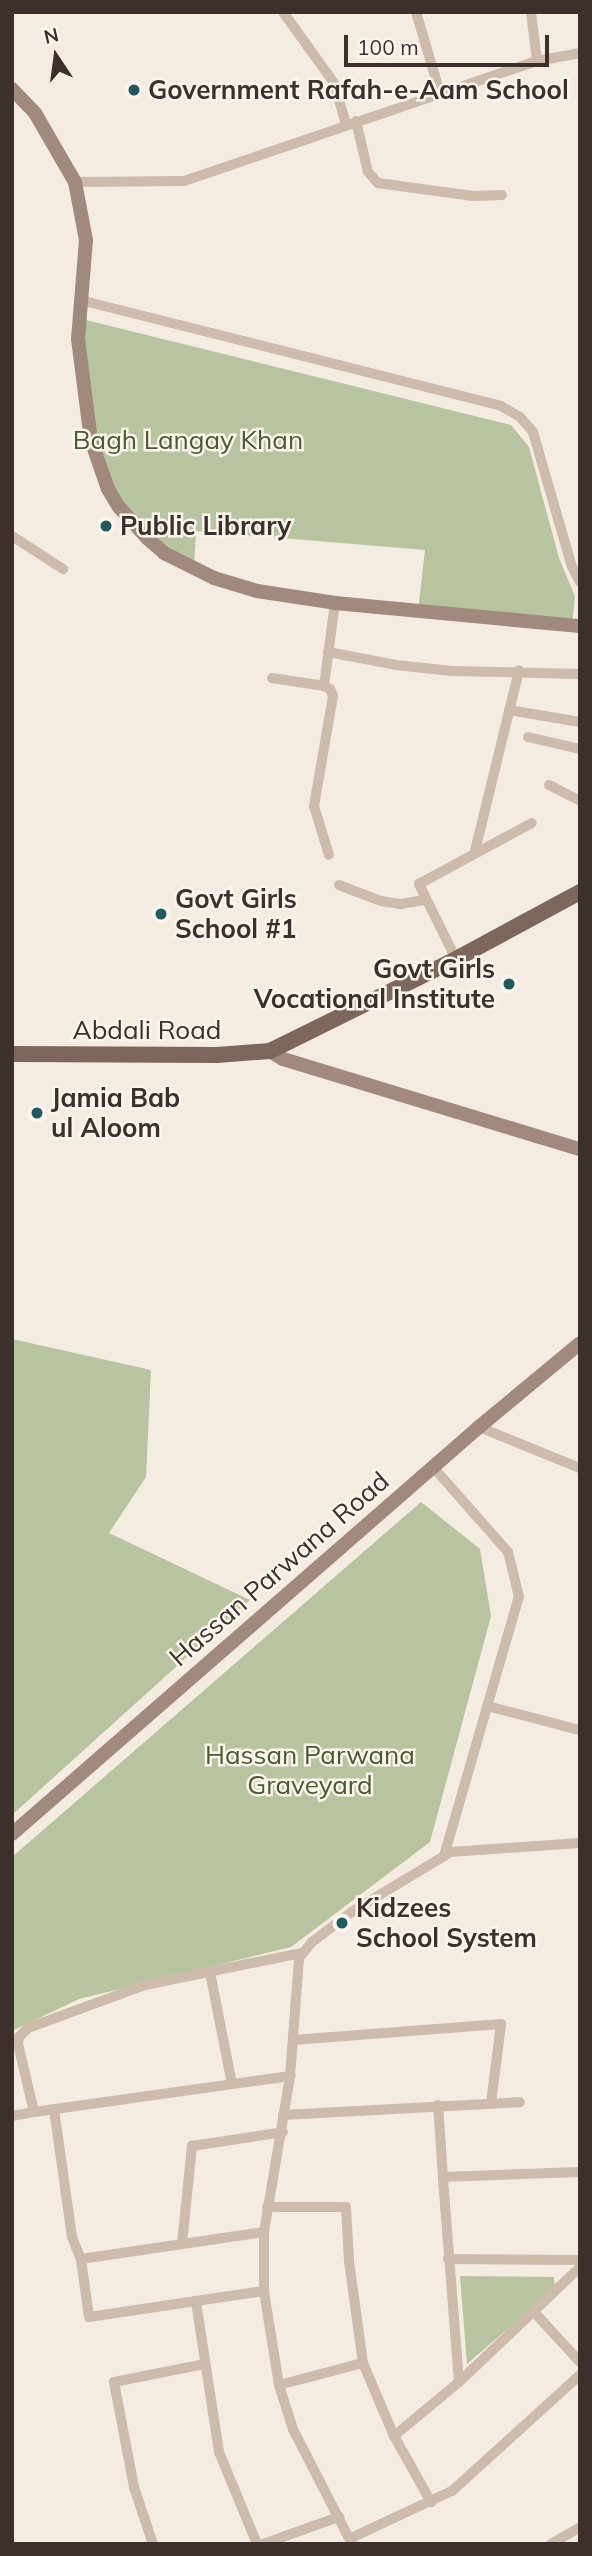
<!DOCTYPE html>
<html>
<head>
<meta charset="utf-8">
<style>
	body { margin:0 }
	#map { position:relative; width:592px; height:2556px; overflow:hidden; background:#f4ebe1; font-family:Mulish,sans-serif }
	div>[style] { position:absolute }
	.green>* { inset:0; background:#b8c4a0 }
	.street>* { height:10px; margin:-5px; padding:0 5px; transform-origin:5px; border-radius:5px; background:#cdbbac }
	.secondary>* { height:14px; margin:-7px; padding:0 7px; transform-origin:7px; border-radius:7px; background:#a18a7d }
	.primary>* { height:16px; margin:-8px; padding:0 8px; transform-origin:8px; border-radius:8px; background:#7d675c }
	.dots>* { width:19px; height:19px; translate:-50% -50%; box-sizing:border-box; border:4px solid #fbf5ee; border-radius:50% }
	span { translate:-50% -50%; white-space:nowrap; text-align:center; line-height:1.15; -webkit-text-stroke:5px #fbf5ee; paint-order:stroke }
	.poi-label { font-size:26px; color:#3b302b; font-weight:700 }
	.left { translate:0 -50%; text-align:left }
	.right { translate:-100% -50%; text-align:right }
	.park-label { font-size:26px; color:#4a5a2e }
	.street-label { font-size:26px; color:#3b302b }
	.frame { position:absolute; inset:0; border:14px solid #3b302b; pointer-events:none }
	.north { position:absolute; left:21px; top:21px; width:70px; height:70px; -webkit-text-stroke:5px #fbf5ee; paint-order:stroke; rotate:347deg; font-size:19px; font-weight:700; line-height:28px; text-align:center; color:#3b302b }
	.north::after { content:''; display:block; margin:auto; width:24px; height:32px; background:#3b302b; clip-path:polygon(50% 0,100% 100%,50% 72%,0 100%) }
	.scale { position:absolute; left:344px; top:35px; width:205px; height:32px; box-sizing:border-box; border:4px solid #3b302b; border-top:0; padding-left:9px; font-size:21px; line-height:24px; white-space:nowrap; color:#3b302b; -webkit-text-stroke:5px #fbf5ee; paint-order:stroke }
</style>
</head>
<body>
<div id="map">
	<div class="green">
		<div style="clip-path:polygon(78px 318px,511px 425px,529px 447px,559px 558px,575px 596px,572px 625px,418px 611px,425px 550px,196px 531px,194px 568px,119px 507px,91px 440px)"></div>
		<div style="clip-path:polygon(12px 1339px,151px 1370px,146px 1477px,109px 1533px,250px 1600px,12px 1815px)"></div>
		<div style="clip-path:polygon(421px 1502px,480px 1549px,491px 1616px,430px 1842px,291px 1947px,79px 1999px,12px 2031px,12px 1857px)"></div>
		<div style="clip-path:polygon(460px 2276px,554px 2277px,555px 2288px,467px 2364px)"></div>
	</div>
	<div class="street">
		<div style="left:283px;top:12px;width:87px;rotate:54.3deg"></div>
		<div style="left:334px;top:83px;width:43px;rotate:73.7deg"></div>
		<div style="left:416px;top:12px;width:84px;rotate:73.5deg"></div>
		<div style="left:531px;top:12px;width:49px;rotate:83deg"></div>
		<div style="left:356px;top:121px;width:52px;rotate:76.8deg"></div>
		<div style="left:368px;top:172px;width:15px;rotate:48deg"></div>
		<div style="left:378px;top:183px;width:96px;rotate:7.8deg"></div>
		<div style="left:473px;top:196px;width:29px;rotate:-2deg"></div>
		<div style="left:75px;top:182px;width:109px;rotate:-0.5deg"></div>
		<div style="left:184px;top:181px;width:373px;rotate:-18.8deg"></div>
		<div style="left:537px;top:61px;width:44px;rotate:-10.5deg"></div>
		<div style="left:80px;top:300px;width:434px;rotate:14.1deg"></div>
		<div style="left:501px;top:406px;width:22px;rotate:30deg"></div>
		<div style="left:520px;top:417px;width:20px;rotate:49deg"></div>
		<div style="left:533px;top:432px;width:141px;rotate:73.9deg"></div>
		<div style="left:572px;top:567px;width:17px;rotate:62deg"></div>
		<div style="left:12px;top:536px;width:61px;rotate:32.9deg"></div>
		<div style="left:328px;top:652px;width:69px;rotate:10.8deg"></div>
		<div style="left:396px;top:665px;width:56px;rotate:6.1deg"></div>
		<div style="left:452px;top:671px;width:128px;rotate:1.3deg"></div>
		<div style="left:272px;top:678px;width:53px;rotate:8.7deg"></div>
		<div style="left:324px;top:686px;width:7px;rotate:27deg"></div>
		<div style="left:330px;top:689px;width:8px;rotate:67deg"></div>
		<div style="left:333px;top:696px;width:112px;rotate:99.8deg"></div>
		<div style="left:314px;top:806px;width:51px;rotate:73deg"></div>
		<div style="left:324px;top:686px;width:84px;rotate:-82.5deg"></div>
		<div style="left:509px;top:710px;width:72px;rotate:9.6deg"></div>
		<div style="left:528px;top:737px;width:53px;rotate:13deg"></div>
		<div style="left:549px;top:785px;width:35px;rotate:27deg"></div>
		<div style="left:475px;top:851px;width:186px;rotate:-76.3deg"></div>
		<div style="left:339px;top:885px;width:45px;rotate:20.9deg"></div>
		<div style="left:381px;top:901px;width:20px;rotate:9deg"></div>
		<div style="left:401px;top:904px;width:23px;rotate:-10deg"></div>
		<div style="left:456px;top:959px;width:84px;rotate:-116.3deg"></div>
		<div style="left:419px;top:884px;width:128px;rotate:-28.4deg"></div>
		<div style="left:479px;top:1427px;width:109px;rotate:22.1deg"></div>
		<div style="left:487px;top:1706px;width:96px;rotate:14.5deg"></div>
		<div style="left:444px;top:1856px;width:7px;rotate:-34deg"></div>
		<div style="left:450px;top:1852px;width:130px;rotate:-4deg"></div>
		<div style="left:210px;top:1972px;width:114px;rotate:78.9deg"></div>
		<div style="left:293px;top:2040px;width:209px;rotate:-4.4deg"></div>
		<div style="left:501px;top:2024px;width:80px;rotate:97.2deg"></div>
		<div style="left:438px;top:2105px;width:72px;rotate:86deg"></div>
		<div style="left:54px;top:2109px;width:129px;rotate:82deg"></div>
		<div style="left:72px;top:2237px;width:24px;rotate:68deg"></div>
		<div style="left:34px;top:2112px;width:259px;rotate:-8deg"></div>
		<div style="left:283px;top:2115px;width:237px;rotate:-3.1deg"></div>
		<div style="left:12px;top:2116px;width:22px;rotate:-10deg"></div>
		<div style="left:34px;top:2112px;width:70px;rotate:-103.2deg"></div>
		<div style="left:18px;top:2044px;width:7px;rotate:-82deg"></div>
		<div style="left:19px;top:2037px;width:13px;rotate:-45deg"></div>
		<div style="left:28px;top:2028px;width:125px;rotate:-20.2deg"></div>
		<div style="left:145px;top:1985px;width:159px;rotate:-11.6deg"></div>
		<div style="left:267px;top:2207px;width:79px"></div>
		<div style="left:346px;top:2207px;width:54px;rotate:86.8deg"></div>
		<div style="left:349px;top:2261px;width:103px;rotate:82.2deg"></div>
		<div style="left:363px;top:2363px;width:79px;rotate:67deg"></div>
		<div style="left:394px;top:2436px;width:85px;rotate:-39.7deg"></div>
		<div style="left:459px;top:2382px;width:206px;rotate:-94.5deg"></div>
		<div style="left:443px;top:2177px;width:137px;rotate:-2.1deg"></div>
		<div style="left:182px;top:2244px;width:99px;rotate:-84.2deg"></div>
		<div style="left:192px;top:2146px;width:92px;rotate:-8.7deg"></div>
		<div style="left:448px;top:2259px;width:132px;rotate:0.4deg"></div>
		<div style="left:196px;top:2301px;width:108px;rotate:171.5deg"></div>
		<div style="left:89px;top:2317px;width:59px;rotate:-97.9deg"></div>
		<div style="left:81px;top:2259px;width:185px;rotate:-8.4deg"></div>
		<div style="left:534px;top:2312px;width:68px;rotate:47.4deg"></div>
		<div style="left:459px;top:2382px;width:167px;rotate:-43.5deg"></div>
		<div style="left:279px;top:2385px;width:87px;rotate:-14.7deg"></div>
		<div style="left:394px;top:2436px;width:76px;rotate:60.7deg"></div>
		<div style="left:351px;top:2538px;width:111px;rotate:-25deg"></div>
		<div style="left:452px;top:2491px;width:173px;rotate:-42.2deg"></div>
		<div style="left:153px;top:2544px;width:60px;rotate:-108.4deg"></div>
		<div style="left:134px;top:2487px;width:107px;rotate:-100.8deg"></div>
		<div style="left:114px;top:2382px;width:93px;rotate:-11.2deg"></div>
		<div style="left:257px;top:2544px;width:100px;rotate:-112.4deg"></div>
		<div style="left:219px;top:2452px;width:153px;rotate:-98.7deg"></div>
		<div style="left:196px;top:2301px;width:69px;rotate:-8.4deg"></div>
		<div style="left:263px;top:2544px;width:81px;rotate:-19.6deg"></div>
		<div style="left:352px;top:2544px;width:129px;rotate:-117.2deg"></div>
		<div style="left:293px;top:2429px;width:46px;rotate:-107.7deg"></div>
		<div style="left:279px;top:2385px;width:95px;rotate:-99.1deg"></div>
		<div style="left:264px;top:2291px;width:59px;rotate:-90deg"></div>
		<div style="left:264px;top:2232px;width:158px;rotate:-80.5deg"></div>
		<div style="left:290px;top:2076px;width:118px;rotate:-85.6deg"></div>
		<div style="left:299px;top:1958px;width:21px;rotate:-51deg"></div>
		<div style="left:312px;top:1942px;width:51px;rotate:-37.1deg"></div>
		<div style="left:353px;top:1911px;width:106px;rotate:-31.1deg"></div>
		<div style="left:444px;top:1856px;width:270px;rotate:-73.9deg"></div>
		<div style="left:519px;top:1597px;width:46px;rotate:-103.7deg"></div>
		<div style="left:508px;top:1552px;width:113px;rotate:-131.4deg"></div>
		<div style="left:551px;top:2544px;width:34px;rotate:-30deg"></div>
	</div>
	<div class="secondary">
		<div style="left:12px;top:89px;width:33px;rotate:46deg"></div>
		<div style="left:35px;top:113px;width:80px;rotate:59.9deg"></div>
		<div style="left:75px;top:182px;width:59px;rotate:79.3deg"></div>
		<div style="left:86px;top:240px;width:99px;rotate:94.6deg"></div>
		<div style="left:78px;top:339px;width:102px;rotate:82.7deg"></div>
		<div style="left:91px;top:440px;width:52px;rotate:70.9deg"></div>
		<div style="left:108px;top:489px;width:21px;rotate:59deg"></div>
		<div style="left:119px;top:507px;width:42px;rotate:47.9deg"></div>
		<div style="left:147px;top:538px;width:23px;rotate:41deg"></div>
		<div style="left:164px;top:553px;width:56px;rotate:26.6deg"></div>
		<div style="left:214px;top:578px;width:45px;rotate:16.8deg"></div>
		<div style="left:257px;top:591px;width:79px;rotate:8.7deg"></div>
		<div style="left:335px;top:603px;width:246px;rotate:5.4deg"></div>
		<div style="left:270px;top:1051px;width:15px;rotate:32deg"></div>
		<div style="left:283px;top:1059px;width:310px;rotate:16.9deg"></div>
		<div style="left:12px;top:1834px;width:619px;rotate:-41.07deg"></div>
		<div style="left:479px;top:1427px;width:131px;rotate:-39.7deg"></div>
	</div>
	<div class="primary">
		<div style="left:12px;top:1054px;width:205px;rotate:0.3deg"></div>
		<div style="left:217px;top:1055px;width:53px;rotate:-4.3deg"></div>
		<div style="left:270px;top:1051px;width:208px;rotate:-26.3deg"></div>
		<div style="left:456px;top:959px;width:141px;rotate:-28.4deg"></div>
	</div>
	<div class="dots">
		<div style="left:134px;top:90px;background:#1f5a5e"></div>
		<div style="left:106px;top:526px;background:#1f5a5e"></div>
		<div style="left:161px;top:914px;background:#1f5a5e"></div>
		<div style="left:509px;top:984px;background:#1f5a5e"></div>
		<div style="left:37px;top:1113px;background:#1f5a5e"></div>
		<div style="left:342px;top:1923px;background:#1f5a5e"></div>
	</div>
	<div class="poi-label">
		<span class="left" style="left:148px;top:90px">Government Rafah-e-Aam School</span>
		<span class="left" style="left:120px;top:526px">Public Library</span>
		<span class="left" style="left:175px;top:914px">Govt Girls<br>School #1</span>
		<span class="right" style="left:495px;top:984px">Govt Girls<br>Vocational Institute</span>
		<span class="left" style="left:51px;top:1113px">Jamia Bab<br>ul Aloom</span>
		<span class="left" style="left:356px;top:1923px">Kidzees<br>School System</span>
	</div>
	<div class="park-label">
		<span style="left:188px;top:440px">Bagh Langay Khan</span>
		<span style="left:310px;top:1770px">Hassan Parwana<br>Graveyard</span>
	</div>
	<div class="street-label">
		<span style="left:147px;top:1030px">Abdali Road</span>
		<span style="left:279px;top:1569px;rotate:-41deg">Hassan Parwana Road</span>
	</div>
	<div class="frame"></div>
	<div class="north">N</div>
	<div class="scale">100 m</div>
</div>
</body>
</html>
